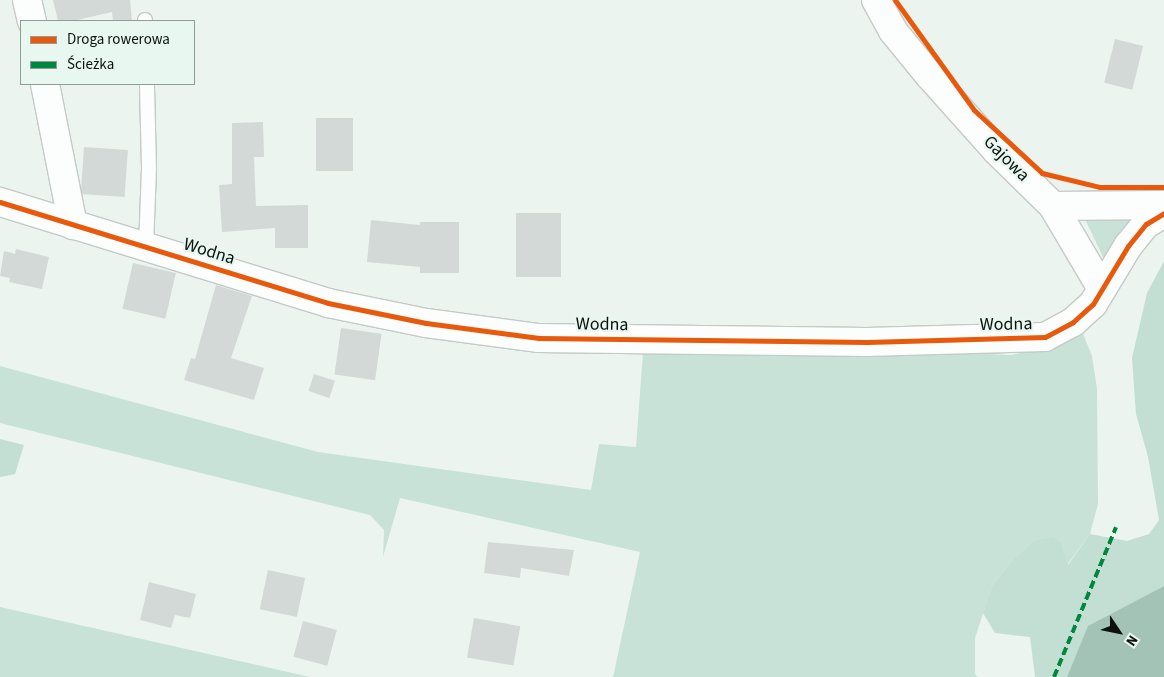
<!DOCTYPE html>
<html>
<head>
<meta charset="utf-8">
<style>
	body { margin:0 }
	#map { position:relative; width:1164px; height:677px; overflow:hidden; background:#ecf4f0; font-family:"Source Sans 3",sans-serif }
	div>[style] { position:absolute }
	.green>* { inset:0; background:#c8e2d7 }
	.forest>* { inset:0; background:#c3dfd3 }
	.water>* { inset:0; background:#a2c3b6 }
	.building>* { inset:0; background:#d3d9d7; transform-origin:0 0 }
	.roads { filter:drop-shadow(1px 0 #c4cac7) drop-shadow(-1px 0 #c4cac7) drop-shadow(0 1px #c4cac7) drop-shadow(0 -1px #c4cac7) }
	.service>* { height:14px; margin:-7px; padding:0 7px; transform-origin:7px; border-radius:7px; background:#fcfdfd }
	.minor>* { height:28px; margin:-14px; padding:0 14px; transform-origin:14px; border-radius:14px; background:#fcfdfd }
	.quiet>* { height:4px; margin-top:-2px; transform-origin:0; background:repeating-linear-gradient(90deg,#00873e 0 8px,transparent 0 12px) }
	.cycleway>* { height:5px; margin:-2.5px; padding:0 2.5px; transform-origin:2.5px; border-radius:2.5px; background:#e8590c }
	span { translate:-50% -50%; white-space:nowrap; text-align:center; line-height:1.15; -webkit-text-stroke:4.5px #e8f8f1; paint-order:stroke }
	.street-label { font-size:18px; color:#0c110f }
	.legend { position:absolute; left:20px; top:20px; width:175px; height:65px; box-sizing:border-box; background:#e8f8f1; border:1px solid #909c97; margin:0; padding:6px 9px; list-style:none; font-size:15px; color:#0c110f }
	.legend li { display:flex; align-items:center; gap:10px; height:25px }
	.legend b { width:25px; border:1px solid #909c97 }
	.north { position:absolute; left:1094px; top:607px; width:50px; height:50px; -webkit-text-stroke:4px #e8f8f1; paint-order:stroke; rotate:124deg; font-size:14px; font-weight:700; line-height:20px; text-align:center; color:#0c110f }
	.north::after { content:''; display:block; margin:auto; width:18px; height:22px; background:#0c110f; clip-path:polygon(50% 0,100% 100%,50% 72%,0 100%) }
</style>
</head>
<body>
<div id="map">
	<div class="green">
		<div style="clip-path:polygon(1081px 211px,1134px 216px,1134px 222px,1104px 259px)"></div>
		<div style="clip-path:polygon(1082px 331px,1092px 356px,1097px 389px,1098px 504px,1090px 534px,1067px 565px,1061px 544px,1009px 564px,992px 586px,975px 638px,975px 674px,978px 677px,613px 677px,640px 552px,400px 498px,383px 557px,384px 530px,370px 515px,0 423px,0 366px,318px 452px,591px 490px,599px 444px,636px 447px,644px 339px,1011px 355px,1047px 347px)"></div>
		<div style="clip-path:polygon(0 607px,310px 677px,0 677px)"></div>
	</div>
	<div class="forest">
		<div style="clip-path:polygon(1164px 261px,1164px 586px,1089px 626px,1067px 677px,1035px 677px,1030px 637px,995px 633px,983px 613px,992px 586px,1009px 564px,1034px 541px,1053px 537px,1061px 543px,1068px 565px,1090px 534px,1127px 541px,1149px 534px,1159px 520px,1148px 457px,1136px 414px,1132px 358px,1147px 293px)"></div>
		<div style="clip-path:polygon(0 439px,24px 445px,15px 474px,0 477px)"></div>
	</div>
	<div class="water">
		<div style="clip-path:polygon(1164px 586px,1164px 677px,1067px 677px,1088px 626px)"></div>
	</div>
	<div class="building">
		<div style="clip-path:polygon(53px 0,130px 0,132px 21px,113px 21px,112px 12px,73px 21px,58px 21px)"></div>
		<div style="left:1115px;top:39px;width:29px;height:45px;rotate:14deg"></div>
		<div style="left:316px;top:118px;width:37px;height:53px"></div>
		<div style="clip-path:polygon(263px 122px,264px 157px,254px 157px,256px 206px,308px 205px,308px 248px,275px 248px,275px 228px,222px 232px,219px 185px,232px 184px,232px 123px)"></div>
		<div style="left:84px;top:147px;width:44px;height:47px;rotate:4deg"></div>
		<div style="left:561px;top:213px;width:64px;height:45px;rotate:90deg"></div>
		<div style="clip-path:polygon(371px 220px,420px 225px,420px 222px,459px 222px,459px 273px,420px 273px,420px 267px,367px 262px)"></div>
		<div style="clip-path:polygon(16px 249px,49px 257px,42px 289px,9px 282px,10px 278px,0 276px,4px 251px,15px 254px)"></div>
		<div style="left:133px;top:263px;width:44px;height:47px;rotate:13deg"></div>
		<div style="clip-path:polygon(216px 285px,252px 296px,231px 358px,264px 368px,254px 400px,184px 380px,191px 358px,195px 359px)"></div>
		<div style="left:341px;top:328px;width:41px;height:47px;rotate:8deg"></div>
		<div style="left:314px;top:374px;width:22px;height:18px;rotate:18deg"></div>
		<div style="clip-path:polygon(488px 542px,574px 550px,569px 576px,521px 568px,520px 578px,484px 573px)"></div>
		<div style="left:268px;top:570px;width:38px;height:40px;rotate:12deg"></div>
		<div style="clip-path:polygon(149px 582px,196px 594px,190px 618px,175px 615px,171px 628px,140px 620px)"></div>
		<div style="left:474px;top:618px;width:47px;height:40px;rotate:10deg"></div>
		<div style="left:303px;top:621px;width:35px;height:37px;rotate:15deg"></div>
	</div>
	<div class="roads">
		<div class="service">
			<div style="left:145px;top:20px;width:1px;rotate:90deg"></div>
			<div style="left:146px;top:247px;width:79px;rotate:-87.8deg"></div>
			<div style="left:149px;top:168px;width:84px;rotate:-91.4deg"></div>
		</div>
		<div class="minor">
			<div style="left:27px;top:0;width:22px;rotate:77deg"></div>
			<div style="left:876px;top:0;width:35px;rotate:61deg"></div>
			<div style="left:893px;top:31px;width:57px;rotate:50.7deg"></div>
			<div style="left:929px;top:75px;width:101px;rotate:48.2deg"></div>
			<div style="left:996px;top:150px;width:80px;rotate:44.5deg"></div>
			<div style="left:1053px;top:206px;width:111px;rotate:-0.5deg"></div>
			<div style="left:45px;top:84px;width:144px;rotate:78.8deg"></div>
			<div style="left:0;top:202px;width:343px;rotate:17.1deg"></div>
			<div style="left:328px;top:303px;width:100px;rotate:11.5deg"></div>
			<div style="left:426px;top:323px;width:114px;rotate:7.6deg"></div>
			<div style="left:539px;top:338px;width:328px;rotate:0.7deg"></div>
			<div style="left:867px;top:342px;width:178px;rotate:-1.6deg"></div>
			<div style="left:1045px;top:337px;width:32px;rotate:-28deg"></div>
			<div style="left:1073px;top:322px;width:27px;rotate:-42deg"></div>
			<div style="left:1093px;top:304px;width:68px;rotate:-58.9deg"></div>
			<div style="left:1128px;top:246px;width:28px;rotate:-51deg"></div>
			<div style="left:1146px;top:224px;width:21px;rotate:-31deg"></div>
			<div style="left:1053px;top:206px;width:96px;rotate:59.4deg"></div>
		</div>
	</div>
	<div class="quiet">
		<div style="left:1054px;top:677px;width:162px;rotate:-67.5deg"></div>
	</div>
	<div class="cycleway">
		<div style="left:895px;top:0;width:135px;rotate:54.3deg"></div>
		<div style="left:974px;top:110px;width:93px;rotate:42.8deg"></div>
		<div style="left:1042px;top:173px;width:60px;rotate:13.6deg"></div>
		<div style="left:1100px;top:187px;width:64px"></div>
		<div style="left:0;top:202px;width:343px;rotate:17.1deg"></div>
		<div style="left:328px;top:303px;width:100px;rotate:11.5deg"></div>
		<div style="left:426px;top:323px;width:114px;rotate:7.6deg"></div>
		<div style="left:539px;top:338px;width:328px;rotate:0.7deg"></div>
		<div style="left:867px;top:342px;width:178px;rotate:-1.6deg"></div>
		<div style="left:1045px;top:337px;width:32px;rotate:-28deg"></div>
		<div style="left:1073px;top:322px;width:27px;rotate:-42deg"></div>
		<div style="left:1093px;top:304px;width:68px;rotate:-58.9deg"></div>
		<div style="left:1128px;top:246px;width:28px;rotate:-51deg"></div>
		<div style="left:1146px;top:224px;width:21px;rotate:-31deg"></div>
	</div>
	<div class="street-label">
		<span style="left:1006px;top:159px;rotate:45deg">Gajowa</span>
		<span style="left:209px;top:252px;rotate:17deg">Wodna</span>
		<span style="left:602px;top:325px;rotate:1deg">Wodna</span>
		<span style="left:1006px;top:325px;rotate:-1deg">Wodna</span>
	</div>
	<ul class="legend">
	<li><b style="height:6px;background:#e8590c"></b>Droga rowerowa</li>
	<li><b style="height:6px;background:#00873e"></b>Ścieżka</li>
	</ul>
	<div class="north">N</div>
</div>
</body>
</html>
